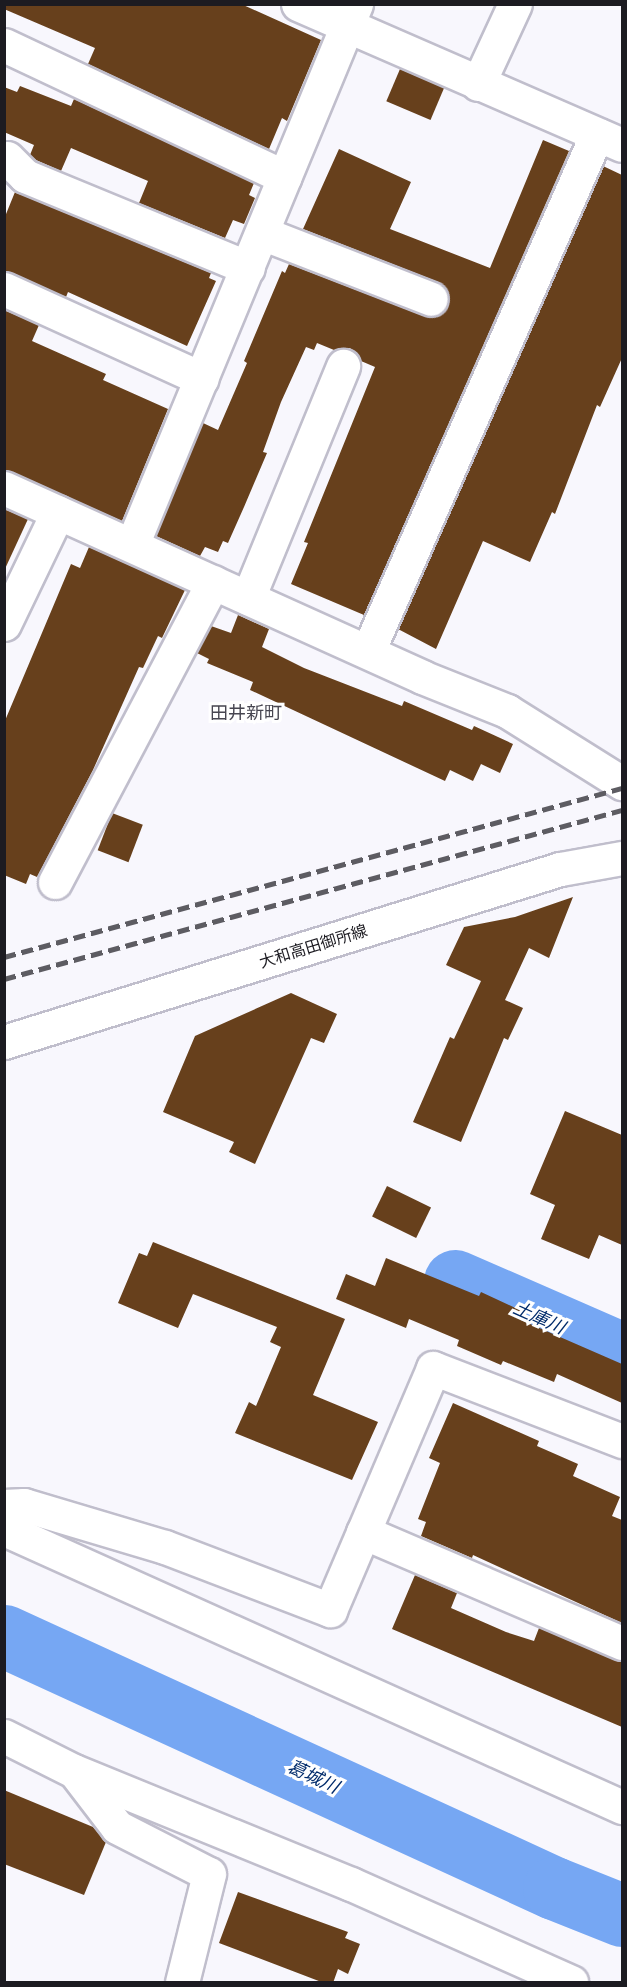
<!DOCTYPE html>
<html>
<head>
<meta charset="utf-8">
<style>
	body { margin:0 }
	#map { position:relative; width:627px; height:1987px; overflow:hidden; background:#f8f7fd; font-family:"Source Serif 4","Noto Sans JP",serif }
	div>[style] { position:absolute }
	.river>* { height:63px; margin:-31.5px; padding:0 31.5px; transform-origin:31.5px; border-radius:31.5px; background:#76a7f3 }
	.building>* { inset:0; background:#67401c; transform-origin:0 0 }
	.roads { filter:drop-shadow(2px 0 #c0becc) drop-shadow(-2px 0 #c0becc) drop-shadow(0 2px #c0becc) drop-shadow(0 -2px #c0becc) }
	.street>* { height:33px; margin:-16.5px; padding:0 16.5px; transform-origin:16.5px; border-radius:16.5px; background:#fff }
	.secondary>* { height:33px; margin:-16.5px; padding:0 16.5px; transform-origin:16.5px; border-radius:16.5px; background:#fff }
	.rail>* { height:4.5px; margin-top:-2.25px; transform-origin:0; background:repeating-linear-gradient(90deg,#5d5c62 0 12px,transparent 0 18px) }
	span { translate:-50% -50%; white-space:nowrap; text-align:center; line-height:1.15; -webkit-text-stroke:6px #fff; paint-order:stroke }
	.street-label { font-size:16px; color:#1c1b21 }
	.neighbourhood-label { font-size:18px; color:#474651 }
	.water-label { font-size:18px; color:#002b6b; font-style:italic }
	.frame { position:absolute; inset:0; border:6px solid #1c1b21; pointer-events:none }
</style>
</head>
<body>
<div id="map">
	<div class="river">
		<div style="left:455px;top:1281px;width:182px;rotate:23.6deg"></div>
		<div style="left:4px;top:1636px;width:605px;rotate:24.62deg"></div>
		<div style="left:554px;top:1888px;width:73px;rotate:21.7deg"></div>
	</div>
	<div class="building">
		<div style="clip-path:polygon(4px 4px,241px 4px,321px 40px,287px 121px,282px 118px,269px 149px,88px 64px,95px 48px,4px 9px)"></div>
		<div style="left:400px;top:69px;width:48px;height:35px;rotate:23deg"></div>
		<div style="clip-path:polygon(20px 86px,71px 106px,74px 99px,254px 183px,249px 195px,255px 198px,244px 224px,233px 220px,225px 238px,139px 203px,148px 181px,71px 148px,61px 171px,36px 160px,30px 155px,34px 145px,4px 132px,4px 87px,17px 92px)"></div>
		<div style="clip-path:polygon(543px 140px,569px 151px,364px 615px,291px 584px,308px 543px,304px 542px,375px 367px,361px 361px,350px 348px,334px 350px,317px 343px,314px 350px,306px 347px,281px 402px,263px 452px,267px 453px,244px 507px,228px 543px,223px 541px,218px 552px,205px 547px,200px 556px,156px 536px,203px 423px,218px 430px,247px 363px,244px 361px,282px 271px,285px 273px,289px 264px,424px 316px,434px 317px,448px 306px,449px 296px,438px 282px,303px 229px,339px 149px,411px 182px,390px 229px,490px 268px)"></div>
		<div style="clip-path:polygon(603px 166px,622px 175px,622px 358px,600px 407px,597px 405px,555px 514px,552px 512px,530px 562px,483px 541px,436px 649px,398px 629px)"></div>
		<div style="clip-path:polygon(15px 192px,211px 273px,209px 278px,216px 281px,187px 346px,68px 292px,66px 297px,4px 271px,4px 219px)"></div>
		<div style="clip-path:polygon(4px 310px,39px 325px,32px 341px,106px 374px,103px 380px,168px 409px,122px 521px,4px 470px)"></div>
		<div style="clip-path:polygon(4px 509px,28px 519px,4px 571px)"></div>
		<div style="clip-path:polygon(89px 547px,185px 590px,162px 638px,158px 636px,143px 668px,139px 667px,93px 770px,37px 877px,30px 874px,26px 884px,4px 875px,4px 723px,71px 564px,80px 568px)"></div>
		<div style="clip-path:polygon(238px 615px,269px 629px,262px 647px,304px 668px,402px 706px,404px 701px,472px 730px,474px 726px,513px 744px,500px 773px,481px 764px,473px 781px,450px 770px,445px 781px,250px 690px,253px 682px,207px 663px,209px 659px,197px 653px,211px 626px,231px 633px)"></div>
		<div style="left:112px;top:813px;width:33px;height:40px;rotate:21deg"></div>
		<div style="clip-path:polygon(573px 897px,549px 958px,529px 948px,505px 1000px,523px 1008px,508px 1040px,504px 1038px,461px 1142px,413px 1122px,450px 1037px,454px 1039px,481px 981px,446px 965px,464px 927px,515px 917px)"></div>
		<div style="clip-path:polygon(291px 993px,337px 1014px,324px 1043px,311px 1038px,255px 1164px,229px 1152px,234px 1142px,163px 1112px,195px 1036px)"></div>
		<div style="clip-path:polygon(565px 1111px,622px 1135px,622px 1245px,599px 1235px,589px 1259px,541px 1239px,555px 1205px,530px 1194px)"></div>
		<div style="left:387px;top:1186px;width:49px;height:34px;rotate:26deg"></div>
		<div style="clip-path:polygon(153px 1242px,345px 1319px,313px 1395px,378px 1422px,352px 1480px,235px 1433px,249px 1402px,256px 1406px,281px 1347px,270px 1342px,277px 1327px,193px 1294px,178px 1328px,118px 1303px,139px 1253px,147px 1256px)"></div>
		<div style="clip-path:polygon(386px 1258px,479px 1296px,481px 1292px,524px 1312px,521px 1320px,622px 1364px,622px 1403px,557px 1374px,554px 1382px,503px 1361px,501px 1365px,457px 1346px,459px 1340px,409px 1319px,406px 1328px,336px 1299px,346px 1274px,375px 1286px)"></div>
		<div style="clip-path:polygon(453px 1403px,539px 1441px,537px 1446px,578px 1464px,573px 1476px,620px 1497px,612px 1516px,622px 1520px,622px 1623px,473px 1555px,472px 1558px,421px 1536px,426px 1522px,418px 1519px,440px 1463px,429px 1458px)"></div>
		<div style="clip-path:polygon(415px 1575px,457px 1593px,451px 1608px,506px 1632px,534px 1641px,539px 1628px,622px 1661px,622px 1727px,392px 1629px)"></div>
		<div style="clip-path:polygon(4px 1790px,93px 1827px,106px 1842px,84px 1895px,4px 1864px)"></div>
		<div style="clip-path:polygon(238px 1892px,348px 1932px,345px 1938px,360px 1944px,348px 1974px,338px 1969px,333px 1983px,324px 1983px,219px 1943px)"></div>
	</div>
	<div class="roads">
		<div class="street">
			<div style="left:298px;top:4px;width:353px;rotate:23.5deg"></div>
			<div style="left:4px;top:45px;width:310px;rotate:25.2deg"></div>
			<div style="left:478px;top:84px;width:88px;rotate:-65.2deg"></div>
			<div style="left:7px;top:158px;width:25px;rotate:45deg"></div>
			<div style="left:25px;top:176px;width:241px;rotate:22.4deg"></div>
			<div style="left:262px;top:233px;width:181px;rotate:21.3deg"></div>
			<div style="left:4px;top:289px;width:217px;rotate:24.4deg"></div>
			<div style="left:4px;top:488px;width:459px;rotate:24.3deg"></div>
			<div style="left:422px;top:677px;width:92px;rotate:21.8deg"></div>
			<div style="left:507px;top:711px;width:136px;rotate:32.1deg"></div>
			<div style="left:132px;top:545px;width:586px;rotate:-67.51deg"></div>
			<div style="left:248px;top:598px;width:251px;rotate:-67.7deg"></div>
			<div style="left:4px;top:624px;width:124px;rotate:-64.3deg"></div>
			<div style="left:368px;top:651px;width:565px;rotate:-66.11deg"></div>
			<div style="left:55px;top:882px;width:339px;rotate:-62.2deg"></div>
			<div style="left:4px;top:1506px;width:20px;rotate:-3deg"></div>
			<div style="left:24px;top:1505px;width:147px;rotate:16.6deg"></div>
			<div style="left:165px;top:1547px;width:177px;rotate:20.9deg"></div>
			<div style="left:330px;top:1610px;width:263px;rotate:-66.9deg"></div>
			<div style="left:433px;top:1368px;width:203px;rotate:21.1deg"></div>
			<div style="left:4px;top:1529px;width:678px;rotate:24.22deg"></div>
			<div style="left:363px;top:1532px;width:282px;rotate:23.2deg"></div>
			<div style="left:4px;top:1736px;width:78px;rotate:26.6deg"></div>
			<div style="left:74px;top:1771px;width:299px;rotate:22.2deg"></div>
			<div style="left:351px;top:1884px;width:241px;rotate:24deg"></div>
			<div style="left:75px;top:1772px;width:69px;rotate:52.6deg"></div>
			<div style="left:117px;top:1827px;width:103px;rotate:27.1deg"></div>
			<div style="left:209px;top:1874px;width:111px;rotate:104deg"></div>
		</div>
		<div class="secondary">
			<div style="left:4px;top:1042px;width:582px;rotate:-17.28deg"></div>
			<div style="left:560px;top:869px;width:63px;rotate:-10.1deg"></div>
		</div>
	</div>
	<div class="rail">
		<div style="left:4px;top:957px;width:641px;rotate:-15.29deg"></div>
		<div style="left:4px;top:979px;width:641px;rotate:-15.29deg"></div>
	</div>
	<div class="street-label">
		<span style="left:313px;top:946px;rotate:-17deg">大和高田御所線</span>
	</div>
	<div class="neighbourhood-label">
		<span style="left:246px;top:713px">田井新町</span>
	</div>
	<div class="water-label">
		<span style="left:539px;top:1318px;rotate:24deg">土庫川</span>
		<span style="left:313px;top:1777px;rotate:25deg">葛城川</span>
	</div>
	<div class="frame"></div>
</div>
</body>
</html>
